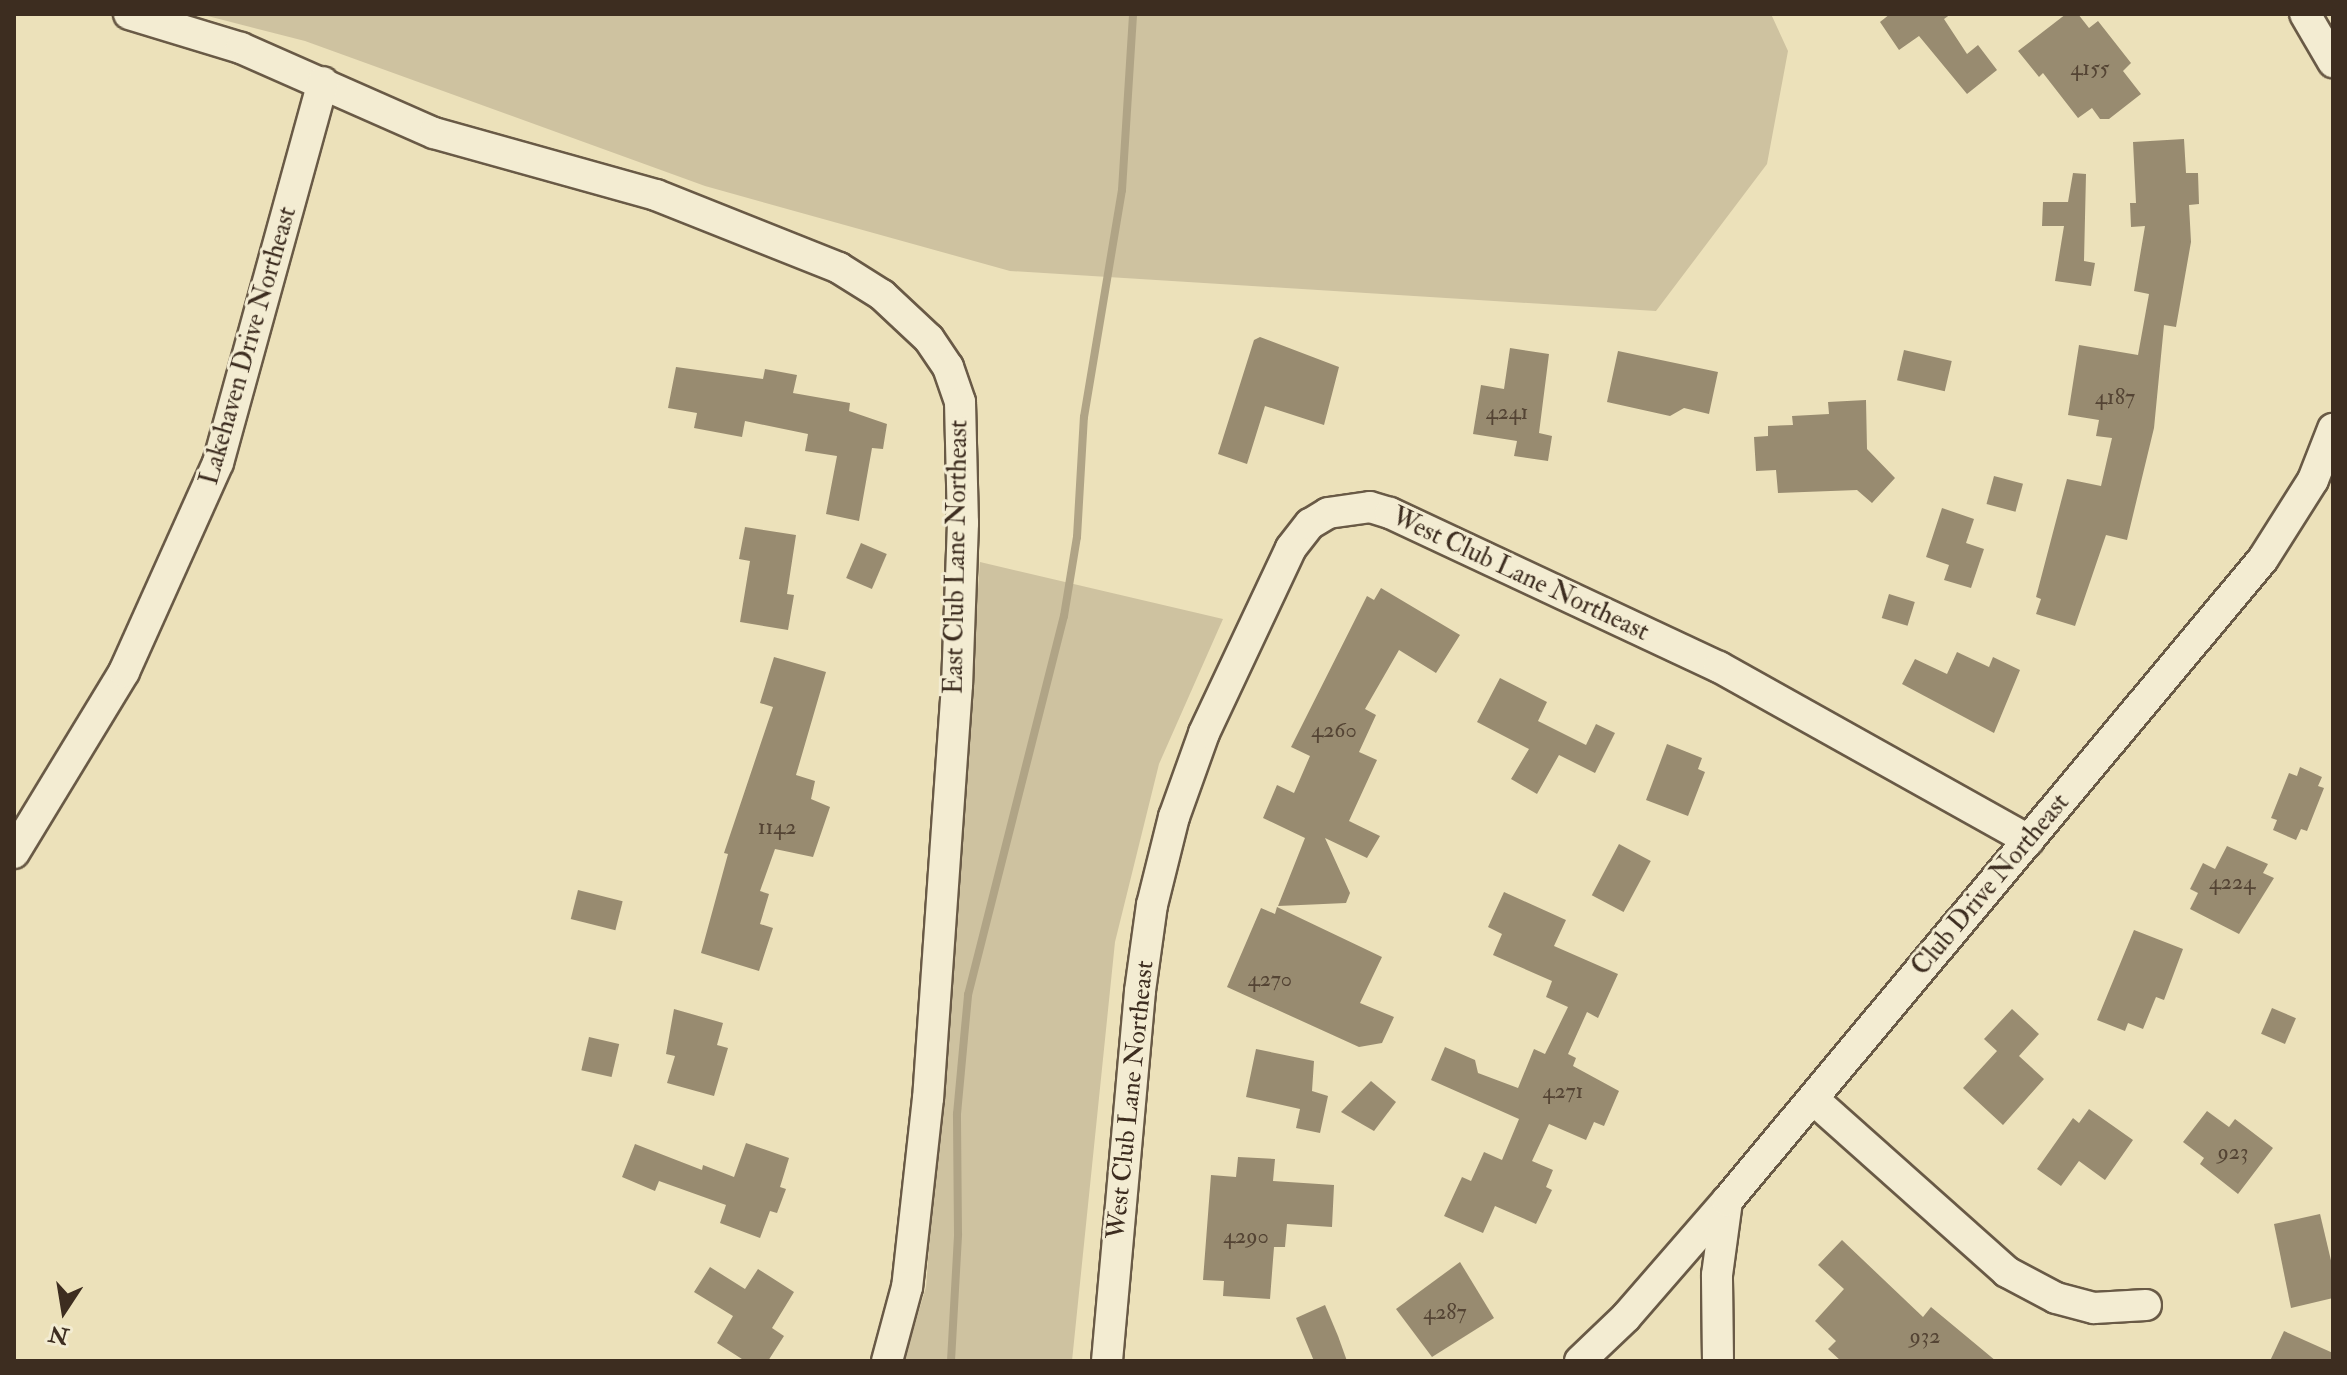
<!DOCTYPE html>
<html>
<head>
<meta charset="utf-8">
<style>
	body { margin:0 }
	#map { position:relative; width:2347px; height:1375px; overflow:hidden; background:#ece1ba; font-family:"IM FELL Double Pica",serif }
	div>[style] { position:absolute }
	.green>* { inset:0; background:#cec2a0 }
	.stream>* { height:8px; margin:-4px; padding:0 4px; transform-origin:4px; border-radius:4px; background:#b0a486 }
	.building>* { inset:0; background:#988b70; transform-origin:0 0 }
	.roads { filter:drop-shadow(2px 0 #695a46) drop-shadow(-2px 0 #695a46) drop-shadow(0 2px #695a46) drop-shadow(0 -2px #695a46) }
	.minor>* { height:30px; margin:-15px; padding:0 15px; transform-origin:15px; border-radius:15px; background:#f3ecd2 }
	span { translate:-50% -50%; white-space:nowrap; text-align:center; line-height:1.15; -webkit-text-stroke:6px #f3ecd2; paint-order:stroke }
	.number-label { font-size:22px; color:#544434 }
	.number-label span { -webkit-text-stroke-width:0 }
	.street-label { font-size:26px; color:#3d2d20 }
	.frame { position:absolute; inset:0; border:16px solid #3d2d20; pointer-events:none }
	.north { position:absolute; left:24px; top:1271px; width:80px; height:80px; -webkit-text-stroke:6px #f3ecd2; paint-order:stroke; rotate:192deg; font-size:22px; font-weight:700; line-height:32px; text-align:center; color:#3d2d20 }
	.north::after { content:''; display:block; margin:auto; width:28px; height:36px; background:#3d2d20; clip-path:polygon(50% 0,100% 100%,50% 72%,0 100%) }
</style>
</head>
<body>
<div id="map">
	<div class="green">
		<div style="clip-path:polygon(200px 14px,1771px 14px,1788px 51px,1767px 164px,1656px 311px,1010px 271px,705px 186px,305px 41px)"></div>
		<div style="clip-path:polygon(980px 562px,1223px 619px,1159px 764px,1115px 942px,1072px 1361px,904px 1361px,926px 1287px)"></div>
	</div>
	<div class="stream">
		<div style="left:951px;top:1361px;width:127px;rotate:-86.8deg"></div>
		<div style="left:958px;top:1234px;width:120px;rotate:-90.5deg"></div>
		<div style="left:957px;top:1114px;width:120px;rotate:-84.7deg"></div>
		<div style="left:968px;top:995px;width:391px;rotate:-75.8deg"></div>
		<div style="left:1064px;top:616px;width:80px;rotate:-80.7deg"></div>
		<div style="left:1077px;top:537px;width:120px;rotate:-86.7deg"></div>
		<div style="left:1084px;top:417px;width:230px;rotate:-80.5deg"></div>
		<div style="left:1122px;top:190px;width:176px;rotate:-86.4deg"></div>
	</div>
	<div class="building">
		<div style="clip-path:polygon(1890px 14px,1951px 14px,1944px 19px,1967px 54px,1978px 45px,1997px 70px,1967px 94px,1919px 36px,1899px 50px,1880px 22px)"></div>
		<div style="clip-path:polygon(2066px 14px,2078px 14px,2089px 28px,2098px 21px,2131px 63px,2123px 71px,2141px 94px,2109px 119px,2100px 119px,2092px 108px,2078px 118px,2043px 73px,2039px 77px,2018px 51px)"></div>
		<div style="clip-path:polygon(2184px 139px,2186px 173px,2198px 173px,2199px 204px,2189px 205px,2191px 242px,2176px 327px,2164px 325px,2154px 428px,2127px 540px,2106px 535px,2075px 626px,2036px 614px,2041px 599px,2036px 597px,2067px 479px,2101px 486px,2112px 438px,2096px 436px,2099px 420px,2068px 415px,2079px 345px,2138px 355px,2149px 294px,2134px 291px,2145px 226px,2131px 227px,2130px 203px,2136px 203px,2133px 142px)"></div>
		<div style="clip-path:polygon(2073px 173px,2086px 174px,2084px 261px,2095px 263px,2091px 286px,2055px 281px,2064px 226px,2042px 226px,2043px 202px,2068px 202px)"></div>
		<div style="clip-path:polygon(1260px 337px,1339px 367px,1324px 425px,1265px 406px,1247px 464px,1218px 454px,1254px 340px)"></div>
		<div style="clip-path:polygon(1510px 348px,1549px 354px,1539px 433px,1552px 436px,1548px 461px,1514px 456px,1517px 441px,1473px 434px,1481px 385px,1504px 389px)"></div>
		<div style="left:1904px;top:350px;width:49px;height:31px;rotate:13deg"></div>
		<div style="clip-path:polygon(1618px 351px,1718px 372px,1709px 414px,1684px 408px,1670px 416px,1607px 402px)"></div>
		<div style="clip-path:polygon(676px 367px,763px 379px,765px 369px,797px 375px,793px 393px,850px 403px,849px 411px,887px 424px,883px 449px,872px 448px,859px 521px,826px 514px,837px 456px,805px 451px,808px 434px,745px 421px,742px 437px,694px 428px,697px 413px,668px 408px)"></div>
		<div style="clip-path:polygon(1866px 400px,1867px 449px,1895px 478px,1872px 503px,1857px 490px,1778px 493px,1776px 470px,1756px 471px,1754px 437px,1768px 436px,1768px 426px,1793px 425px,1792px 416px,1829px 414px,1828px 402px)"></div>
		<div style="left:1994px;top:476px;width:30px;height:29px;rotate:15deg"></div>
		<div style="clip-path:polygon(1942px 508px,1974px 519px,1966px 543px,1984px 549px,1971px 588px,1944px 580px,1949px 565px,1926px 557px)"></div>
		<div style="clip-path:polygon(745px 527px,796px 535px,787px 594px,794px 595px,788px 630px,740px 622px,750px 561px,739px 559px)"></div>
		<div style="left:861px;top:543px;width:28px;height:38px;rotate:23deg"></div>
		<div style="clip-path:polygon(1381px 588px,1460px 635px,1436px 673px,1399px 650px,1365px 709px,1376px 715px,1359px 752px,1377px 760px,1349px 821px,1380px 836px,1367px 858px,1325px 838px,1350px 893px,1346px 903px,1278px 906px,1305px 838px,1263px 818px,1277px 785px,1294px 793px,1310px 756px,1291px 747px,1367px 596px,1374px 600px)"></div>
		<div style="left:1889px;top:594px;width:27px;height:25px;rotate:17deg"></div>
		<div style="clip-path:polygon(1957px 652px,1989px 667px,1993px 657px,2020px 670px,1994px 733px,1902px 684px,1915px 659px,1947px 674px)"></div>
		<div style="clip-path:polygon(774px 657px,826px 672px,796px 775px,815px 781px,811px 799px,830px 807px,813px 857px,775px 849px,760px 891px,769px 894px,760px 924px,773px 928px,759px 971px,701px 953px,728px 854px,724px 853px,773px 707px,760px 703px)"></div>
		<div style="clip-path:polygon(1500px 678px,1547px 702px,1538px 721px,1586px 745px,1596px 724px,1615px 733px,1595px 773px,1559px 755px,1537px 794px,1511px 779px,1529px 749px,1477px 722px)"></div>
		<div style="clip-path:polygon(1667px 744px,1702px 758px,1698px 769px,1705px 772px,1688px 816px,1646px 800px)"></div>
		<div style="clip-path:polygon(2300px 767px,2322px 777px,2318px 786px,2324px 788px,2307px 831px,2301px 829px,2296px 840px,2273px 830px,2277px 820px,2271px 818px,2289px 773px,2297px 776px)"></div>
		<div style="left:1619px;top:844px;width:36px;height:58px;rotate:28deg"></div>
		<div style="clip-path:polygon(2227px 846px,2268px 864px,2263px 873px,2274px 878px,2239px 934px,2190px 909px,2198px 893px,2190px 889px,2203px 863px,2215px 869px)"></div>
		<div style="left:578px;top:890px;width:46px;height:30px;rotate:14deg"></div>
		<div style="clip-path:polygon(1504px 892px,1566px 920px,1554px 946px,1618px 974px,1598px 1018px,1587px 1012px,1568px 1054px,1576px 1058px,1573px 1066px,1619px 1091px,1604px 1126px,1594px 1122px,1586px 1140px,1549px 1124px,1532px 1161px,1553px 1170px,1546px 1187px,1552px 1190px,1536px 1224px,1495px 1206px,1483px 1233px,1444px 1216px,1462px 1177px,1471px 1181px,1484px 1152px,1502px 1160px,1519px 1119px,1431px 1080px,1445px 1047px,1475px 1060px,1478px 1073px,1518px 1088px,1534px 1049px,1545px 1054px,1568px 1007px,1546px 997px,1552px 981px,1493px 955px,1502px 934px,1488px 927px)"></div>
		<div style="clip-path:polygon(1277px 907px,1382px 957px,1360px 1003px,1394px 1017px,1382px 1043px,1359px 1047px,1227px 987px,1261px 908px,1275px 914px)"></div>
		<div style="clip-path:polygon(2134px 930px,2183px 949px,2164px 1000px,2156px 997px,2143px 1029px,2128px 1023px,2125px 1031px,2097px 1020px)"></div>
		<div style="left:2272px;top:1008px;width:26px;height:28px;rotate:23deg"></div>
		<div style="clip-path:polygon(674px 1009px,723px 1023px,717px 1045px,728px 1048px,714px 1096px,667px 1083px,675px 1056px,666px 1054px)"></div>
		<div style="clip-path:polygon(2012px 1009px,2039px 1034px,2019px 1056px,2044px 1079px,2003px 1125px,1963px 1088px,1997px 1051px,1984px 1039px)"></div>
		<div style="left:589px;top:1037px;width:31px;height:34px;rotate:13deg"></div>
		<div style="clip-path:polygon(1256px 1049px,1314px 1061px,1312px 1091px,1328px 1096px,1320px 1133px,1296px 1128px,1300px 1109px,1246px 1097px)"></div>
		<div style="clip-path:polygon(1371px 1081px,1396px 1102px,1374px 1131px,1341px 1112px)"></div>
		<div style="clip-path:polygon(2089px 1109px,2133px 1140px,2105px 1180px,2079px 1161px,2061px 1186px,2037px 1169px,2073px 1118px,2079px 1123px)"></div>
		<div style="clip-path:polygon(2207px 1111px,2229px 1127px,2235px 1119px,2273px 1148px,2238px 1194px,2200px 1164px,2204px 1158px,2183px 1142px)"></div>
		<div style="clip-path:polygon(746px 1143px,789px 1158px,780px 1187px,786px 1189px,777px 1213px,770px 1211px,760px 1238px,720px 1223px,726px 1205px,659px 1181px,655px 1191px,622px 1177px,635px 1144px,702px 1170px,703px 1165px,734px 1177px)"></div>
		<div style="clip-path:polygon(1238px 1157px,1275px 1159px,1273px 1181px,1334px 1185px,1332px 1227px,1287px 1224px,1285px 1247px,1274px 1247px,1270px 1299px,1223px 1296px,1224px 1281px,1203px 1280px,1211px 1175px,1236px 1177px)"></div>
		<div style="clip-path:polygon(2320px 1214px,2333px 1269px,2333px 1298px,2291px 1308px,2274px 1224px)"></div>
		<div style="clip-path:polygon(1842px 1240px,1923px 1317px,1931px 1307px,1996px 1361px,1841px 1361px,1828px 1349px,1836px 1341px,1815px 1321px,1844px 1289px,1818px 1265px)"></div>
		<div style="clip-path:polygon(1460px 1262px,1494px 1318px,1432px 1357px,1396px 1309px)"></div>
		<div style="clip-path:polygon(710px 1267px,745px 1289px,758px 1269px,794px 1292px,772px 1328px,784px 1336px,768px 1361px,745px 1361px,717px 1343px,733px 1316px,694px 1292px)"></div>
		<div style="clip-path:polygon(1325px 1305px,1338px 1336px,1347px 1361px,1314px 1361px,1296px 1318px)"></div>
		<div style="clip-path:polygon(2284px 1331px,2333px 1353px,2333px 1361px,2270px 1361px)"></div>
	</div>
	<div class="roads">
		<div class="minor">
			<div style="left:129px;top:14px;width:117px;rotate:16.9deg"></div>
			<div style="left:241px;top:48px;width:211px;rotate:23.8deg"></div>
			<div style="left:434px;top:133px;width:230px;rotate:15.6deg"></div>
			<div style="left:656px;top:195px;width:197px;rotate:21.7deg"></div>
			<div style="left:839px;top:268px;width:51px;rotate:32.1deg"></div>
			<div style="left:882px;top:295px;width:64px;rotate:43.1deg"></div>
			<div style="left:929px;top:339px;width:34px;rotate:56deg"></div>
			<div style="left:948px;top:367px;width:37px;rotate:71deg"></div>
			<div style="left:960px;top:402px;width:121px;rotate:88.6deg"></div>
			<div style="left:963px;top:523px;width:162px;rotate:92.1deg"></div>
			<div style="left:957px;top:685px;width:414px;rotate:94deg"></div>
			<div style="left:928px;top:1098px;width:190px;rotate:96.3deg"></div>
			<div style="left:907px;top:1287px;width:77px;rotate:105.1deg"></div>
			<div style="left:2305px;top:14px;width:56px;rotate:59.7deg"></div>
			<div style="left:14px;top:853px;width:212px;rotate:-58.7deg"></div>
			<div style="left:124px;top:672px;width:229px;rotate:-65.8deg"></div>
			<div style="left:218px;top:463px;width:395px;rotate:-74.6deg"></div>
			<div style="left:1813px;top:1099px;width:260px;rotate:41.7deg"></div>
			<div style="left:2007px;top:1272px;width:55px;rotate:28deg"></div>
			<div style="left:2056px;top:1298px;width:39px;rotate:15deg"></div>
			<div style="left:2094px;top:1308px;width:52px;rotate:-3.3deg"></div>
			<div style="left:1107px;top:1361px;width:371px;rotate:-84.9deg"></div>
			<div style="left:1140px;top:991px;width:87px;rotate:-82.1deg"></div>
			<div style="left:1152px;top:905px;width:91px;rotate:-76deg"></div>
			<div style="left:1174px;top:817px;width:89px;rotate:-70.3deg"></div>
			<div style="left:1204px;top:733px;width:204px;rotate:-64.8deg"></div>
			<div style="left:1291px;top:548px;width:31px;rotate:-52deg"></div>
			<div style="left:1310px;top:524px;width:21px;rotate:-31deg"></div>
			<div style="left:1328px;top:513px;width:42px;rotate:-8.1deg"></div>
			<div style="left:1370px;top:507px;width:21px;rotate:17deg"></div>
			<div style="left:1390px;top:513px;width:363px;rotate:25.1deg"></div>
			<div style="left:1719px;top:667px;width:355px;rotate:29.2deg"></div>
			<div style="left:1580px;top:1361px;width:64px;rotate:-43.7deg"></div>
			<div style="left:1626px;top:1317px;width:154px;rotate:-49deg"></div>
			<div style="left:1718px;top:1361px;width:86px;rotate:-90.7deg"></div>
			<div style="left:1717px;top:1275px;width:75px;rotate:-82.3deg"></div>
			<div style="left:1727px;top:1201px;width:836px;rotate:-50.14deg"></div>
			<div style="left:2263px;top:559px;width:93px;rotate:-57.7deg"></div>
			<div style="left:2313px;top:480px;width:55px;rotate:-68.6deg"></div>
		</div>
	</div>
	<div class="number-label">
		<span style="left:2090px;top:69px">4155</span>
		<span style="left:2115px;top:398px">4187</span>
		<span style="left:1507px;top:413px">4241</span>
		<span style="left:1334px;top:731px">4260</span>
		<span style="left:777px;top:828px">1142</span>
		<span style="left:2232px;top:883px">4224</span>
		<span style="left:1270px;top:980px">4270</span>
		<span style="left:1563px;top:1092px">4271</span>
		<span style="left:2233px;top:1153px">923</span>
		<span style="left:1246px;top:1237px">4290</span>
		<span style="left:1445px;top:1313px">4287</span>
		<span style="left:1925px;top:1337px">932</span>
	</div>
	<div class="street-label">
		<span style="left:249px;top:346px;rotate:-74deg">Lakehaven Drive Northeast</span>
		<span style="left:957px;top:557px;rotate:-89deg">East Club Lane Northeast</span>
		<span style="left:1520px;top:575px;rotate:25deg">West Club Lane Northeast</span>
		<span style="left:1991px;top:885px;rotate:-50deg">Club Drive Northeast</span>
		<span style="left:1131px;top:1100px;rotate:-84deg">West Club Lane Northeast</span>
	</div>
	<div class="frame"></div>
	<div class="north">N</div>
</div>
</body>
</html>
